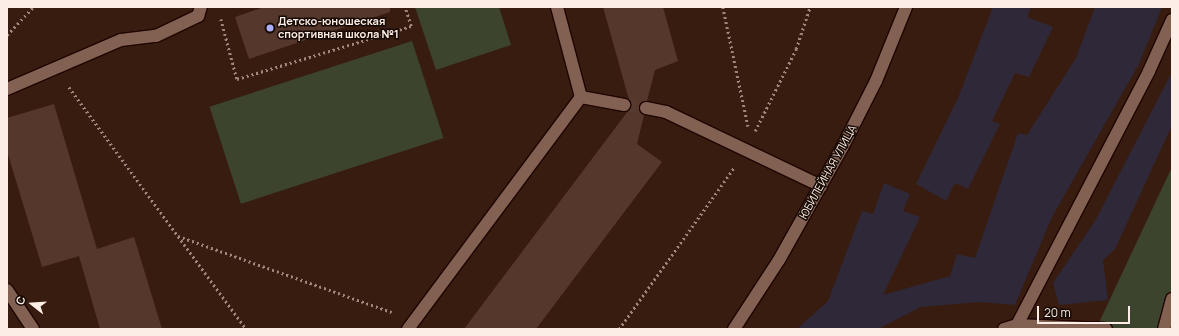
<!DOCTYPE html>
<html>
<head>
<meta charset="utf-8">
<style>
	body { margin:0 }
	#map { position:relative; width:1179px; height:336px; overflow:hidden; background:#381c10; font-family:Manrope,sans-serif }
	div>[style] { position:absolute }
	.industrial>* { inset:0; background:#2f2838 }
	.green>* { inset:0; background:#3c442e; transform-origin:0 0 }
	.building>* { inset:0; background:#56372c }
	.minor-tunnel>* { height:12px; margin-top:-6px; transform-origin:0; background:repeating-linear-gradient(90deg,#553b30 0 12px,transparent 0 18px) }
	.path>* { height:2.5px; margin-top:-1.25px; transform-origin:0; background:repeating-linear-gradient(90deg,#9d877e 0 2px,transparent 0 5px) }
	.roads { filter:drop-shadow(1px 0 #1e0500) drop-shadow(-1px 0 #1e0500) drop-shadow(0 1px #1e0500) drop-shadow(0 -1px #1e0500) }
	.minor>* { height:12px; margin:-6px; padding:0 6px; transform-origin:6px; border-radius:6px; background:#826153 }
	.dots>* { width:11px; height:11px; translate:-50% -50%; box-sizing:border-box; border:2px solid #160a05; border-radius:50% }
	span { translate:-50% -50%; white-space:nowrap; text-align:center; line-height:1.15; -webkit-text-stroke:3px #160a05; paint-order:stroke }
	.poi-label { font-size:11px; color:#fcede6; font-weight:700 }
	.left { translate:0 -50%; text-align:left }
	.street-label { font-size:11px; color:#fcede6 }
	.frame { position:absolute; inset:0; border:8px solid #fcede6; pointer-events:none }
	.north { position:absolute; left:12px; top:284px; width:40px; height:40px; -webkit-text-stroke:3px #160a05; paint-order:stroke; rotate:287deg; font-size:11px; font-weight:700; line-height:16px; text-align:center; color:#fcede6 }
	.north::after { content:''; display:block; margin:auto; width:14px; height:18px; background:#fcede6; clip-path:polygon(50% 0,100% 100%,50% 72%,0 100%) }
	.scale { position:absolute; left:1037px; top:306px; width:93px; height:18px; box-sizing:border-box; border:2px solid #fcede6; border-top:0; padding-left:5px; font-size:12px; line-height:14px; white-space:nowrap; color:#fcede6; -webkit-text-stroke:3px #160a05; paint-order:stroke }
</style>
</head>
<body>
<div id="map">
	<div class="industrial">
		<div style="clip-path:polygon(993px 7px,1031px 7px,1027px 17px,1053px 27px,1029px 77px,1015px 73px,992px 121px,1000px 124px,968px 189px,955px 183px,946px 201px,916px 184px,958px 98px)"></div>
		<div style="clip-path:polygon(1095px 7px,1162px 7px,1139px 64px,1052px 217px,1015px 305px,980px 302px,921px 307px,878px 329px,797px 329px,828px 301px,862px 211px,873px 214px,884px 183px,910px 194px,903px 211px,920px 217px,883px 295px,950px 276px,957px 254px,975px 258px,1018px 133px,1027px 135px,1076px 58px)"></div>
		<div style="clip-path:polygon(1172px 72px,1172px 125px,1115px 249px,1103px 260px,1108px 300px,1059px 305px,1053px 283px,1095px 221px)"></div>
	</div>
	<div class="green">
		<div style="clip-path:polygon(415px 7px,499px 7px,511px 45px,436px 70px)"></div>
		<div style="left:412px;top:41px;width:102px;height:213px;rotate:72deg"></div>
		<div style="clip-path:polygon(1172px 167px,1172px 329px,1096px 329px)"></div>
	</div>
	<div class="building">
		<div style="clip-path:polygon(264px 7px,390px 7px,390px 12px,249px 59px,235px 17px)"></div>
		<div style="clip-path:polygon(603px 7px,663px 7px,678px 61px,655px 70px,647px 101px,639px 106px,644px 115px,637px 144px,662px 162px,536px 329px,464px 329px,631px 107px)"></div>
		<div style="clip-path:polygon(54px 104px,97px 249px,134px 237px,162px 329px,100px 329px,79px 256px,42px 267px,7px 151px,7px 118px)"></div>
	</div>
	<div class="minor-tunnel">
		<div style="left:624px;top:105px;width:22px;rotate:8deg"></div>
	</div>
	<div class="path">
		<div style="left:723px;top:7px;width:122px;rotate:78.1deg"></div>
		<div style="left:221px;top:19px;width:62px;rotate:75.1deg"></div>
		<div style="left:237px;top:79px;width:182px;rotate:-16.9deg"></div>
		<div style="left:411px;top:26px;width:20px;rotate:-108deg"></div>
		<div style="left:7px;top:35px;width:38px;rotate:-47deg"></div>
		<div style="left:69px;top:87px;width:300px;rotate:53.8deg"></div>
		<div style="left:755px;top:131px;width:92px;rotate:-63.4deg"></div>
		<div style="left:796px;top:49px;width:44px;rotate:-71.6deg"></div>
		<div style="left:178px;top:236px;width:227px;rotate:19.6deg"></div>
		<div style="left:619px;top:329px;width:198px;rotate:-54.5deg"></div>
	</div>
	<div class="roads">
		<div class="minor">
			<div style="left:557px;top:7px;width:93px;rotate:75.1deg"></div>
			<div style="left:7px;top:89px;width:124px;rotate:-23.3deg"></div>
			<div style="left:121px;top:40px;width:35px;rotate:-7deg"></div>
			<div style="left:156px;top:36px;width:47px;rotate:-25.5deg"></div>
			<div style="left:198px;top:16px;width:9px;rotate:-72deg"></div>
			<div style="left:646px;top:108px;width:20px;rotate:11deg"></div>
			<div style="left:666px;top:112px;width:172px;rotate:25.5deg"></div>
			<div style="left:7px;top:290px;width:47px;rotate:56.3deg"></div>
			<div style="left:1017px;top:325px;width:286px;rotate:-62.5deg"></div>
			<div style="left:1149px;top:71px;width:56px;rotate:-65.7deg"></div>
			<div style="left:408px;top:329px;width:289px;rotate:-53.3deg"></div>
			<div style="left:581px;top:97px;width:44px;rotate:10.5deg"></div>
			<div style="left:734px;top:329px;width:82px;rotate:-56.9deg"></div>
			<div style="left:779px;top:260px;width:131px;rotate:-60.7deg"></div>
			<div style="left:843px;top:146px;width:73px;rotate:-63.1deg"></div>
			<div style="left:876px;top:81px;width:80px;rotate:-67.9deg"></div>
			<div style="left:1004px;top:329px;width:14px;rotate:-17deg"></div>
			<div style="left:1017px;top:325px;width:89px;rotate:2.6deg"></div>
			<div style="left:1164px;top:329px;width:31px;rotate:-75deg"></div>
		</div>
	</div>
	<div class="dots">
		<div style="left:270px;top:28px;background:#adaefb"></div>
	</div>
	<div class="poi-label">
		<span class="left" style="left:278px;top:28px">Детско-юношеская<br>спортивная школа №1</span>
	</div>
	<div class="street-label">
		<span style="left:828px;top:172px;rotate:-61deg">ЮБИЛЕЙНАЯ УЛИЦА</span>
	</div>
	<div class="frame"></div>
	<div class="north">С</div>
	<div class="scale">20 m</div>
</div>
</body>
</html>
